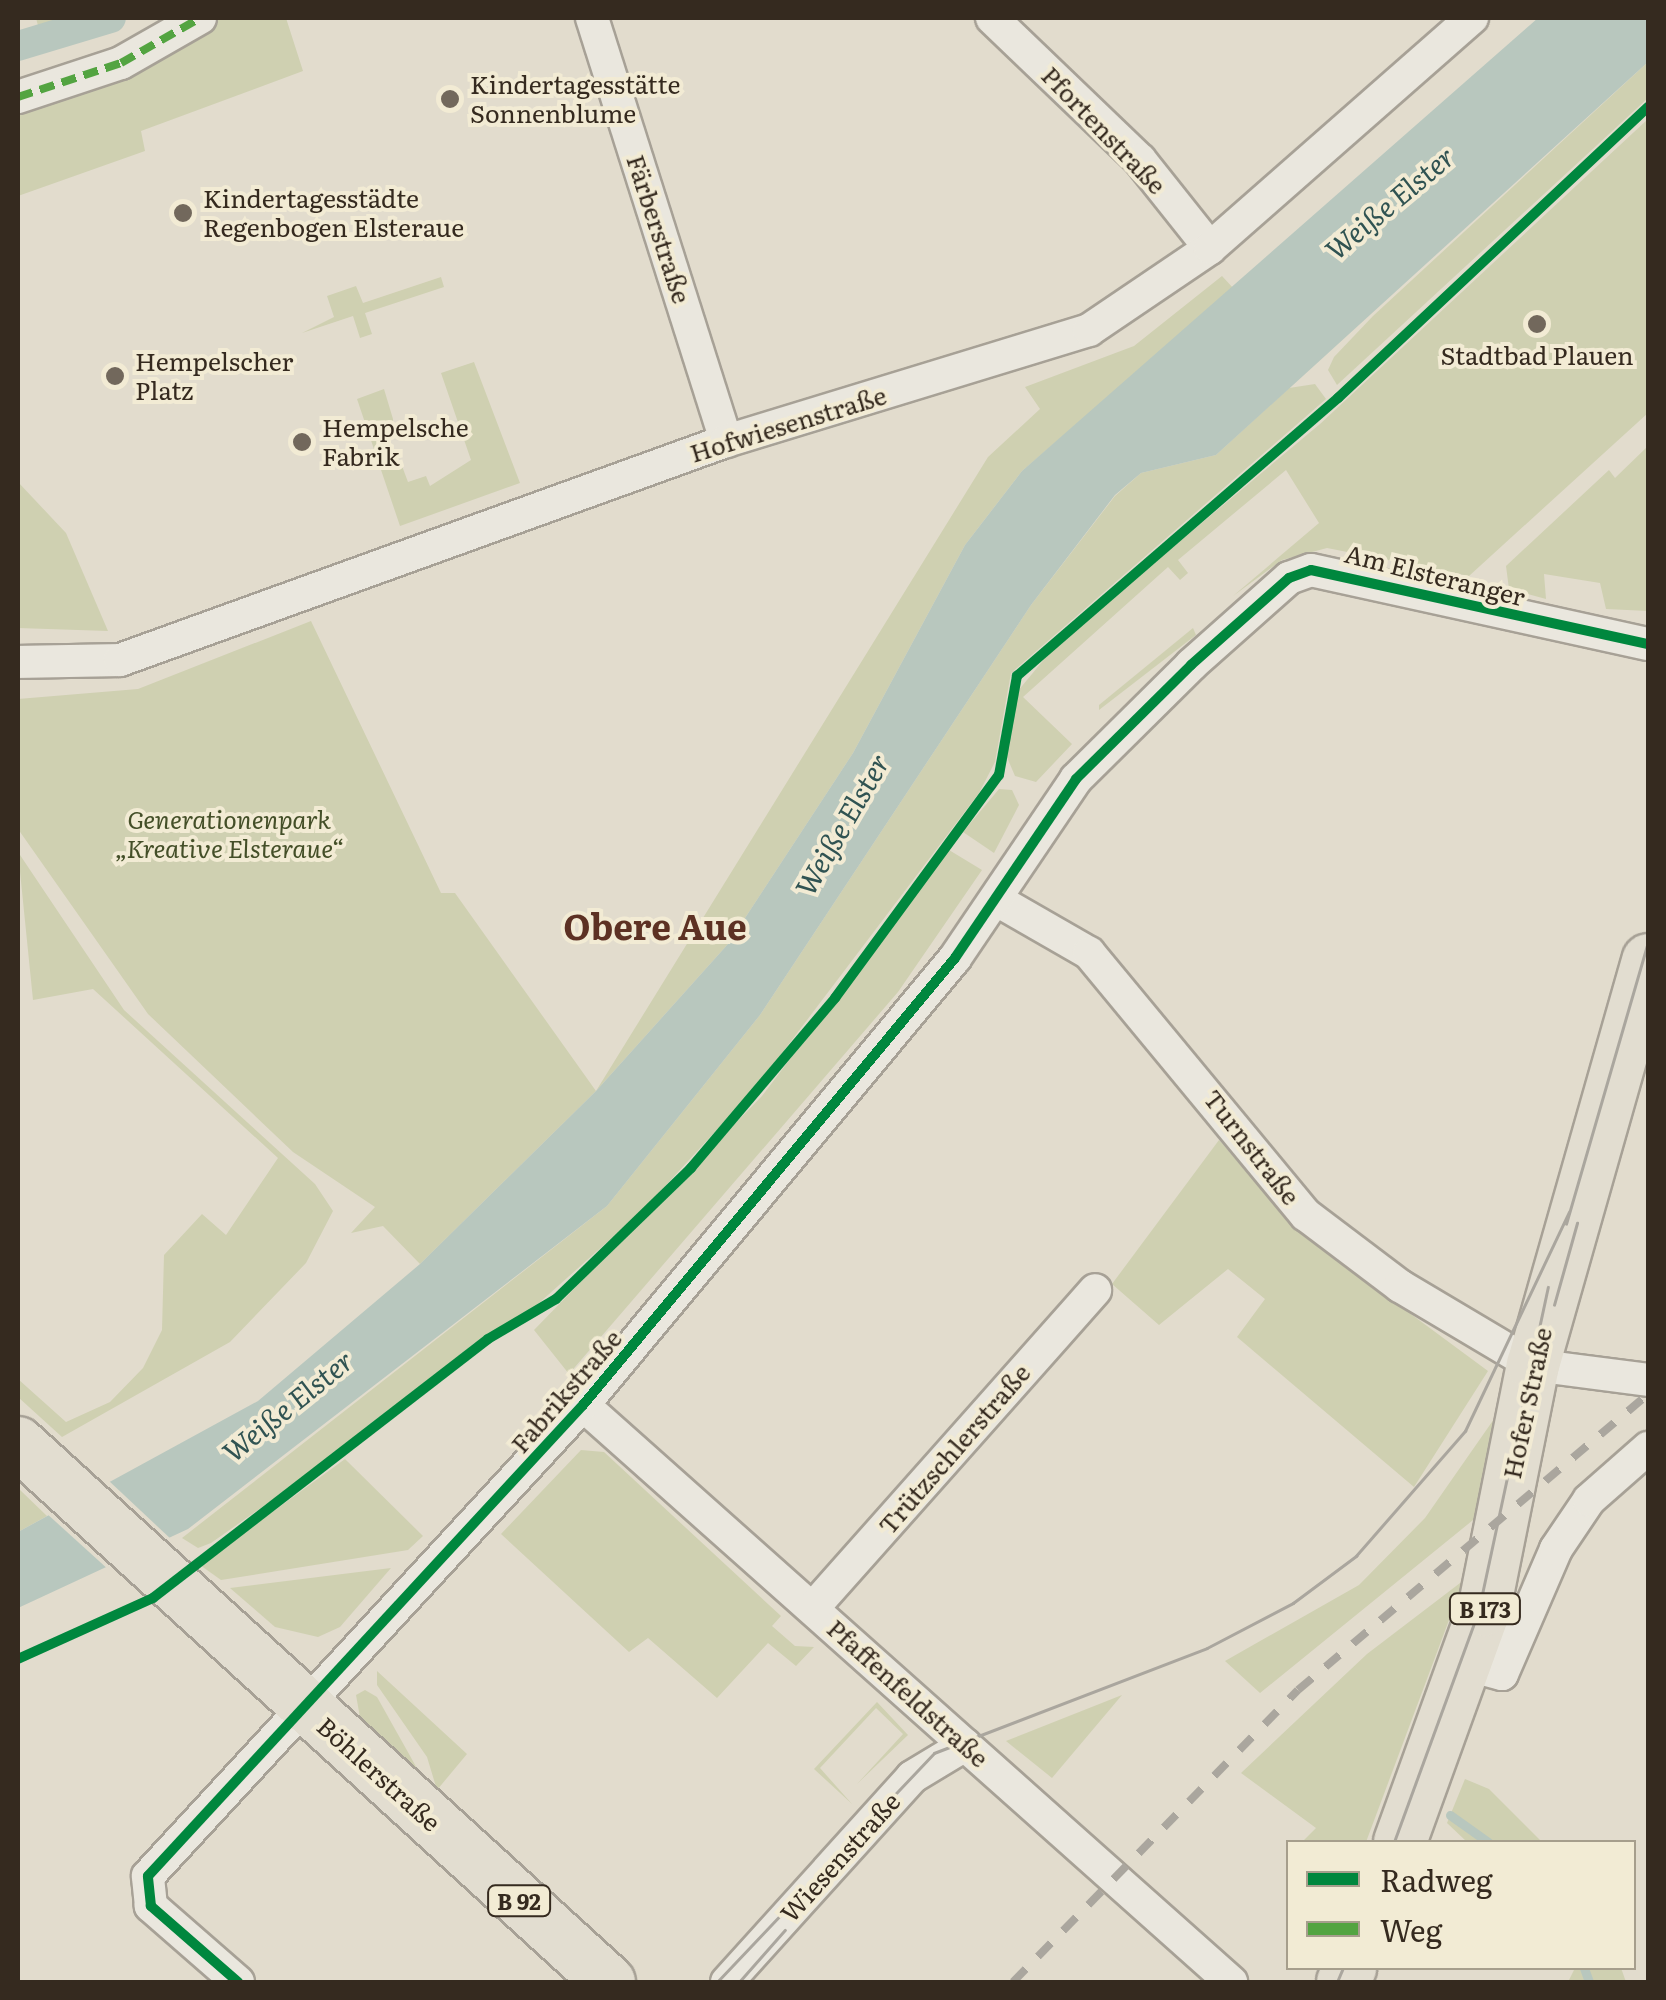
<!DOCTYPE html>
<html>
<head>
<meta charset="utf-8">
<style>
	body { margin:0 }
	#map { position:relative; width:1666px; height:2000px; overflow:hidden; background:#e2dccd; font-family:Literata,serif }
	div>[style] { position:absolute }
	.green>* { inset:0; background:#cfd0b1 }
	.water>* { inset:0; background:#b8c7be }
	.pier>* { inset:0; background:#e2dccd }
	.stream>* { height:9px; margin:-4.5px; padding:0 4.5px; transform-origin:4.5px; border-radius:4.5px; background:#b8c7be }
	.canal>* { height:30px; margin:-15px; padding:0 15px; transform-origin:15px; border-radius:15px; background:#b8c7be }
	.roads { filter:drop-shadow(2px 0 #a7a196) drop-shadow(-2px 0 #a7a196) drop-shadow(0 2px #a7a196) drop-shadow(0 -2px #a7a196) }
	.street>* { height:32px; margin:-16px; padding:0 16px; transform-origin:16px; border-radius:16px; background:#eae7de }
	.primary>* { height:52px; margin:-26px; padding:0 26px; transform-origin:26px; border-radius:26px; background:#e2ddd0 }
	.tram>* { height:2.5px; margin:-1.25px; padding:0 1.25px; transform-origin:1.25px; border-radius:1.25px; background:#aaa69e }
	.rail>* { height:8px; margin-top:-4px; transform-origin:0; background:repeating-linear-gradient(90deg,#aaa69e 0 18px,transparent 0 36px) }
	.quiet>* { height:8px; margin-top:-4px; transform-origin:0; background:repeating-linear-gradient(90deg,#53a441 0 15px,transparent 0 23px) }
	.cycleway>* { height:10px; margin:-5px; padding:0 5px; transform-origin:5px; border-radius:5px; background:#00873e }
	.dots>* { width:28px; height:28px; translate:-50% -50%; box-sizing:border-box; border:5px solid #f2ebd4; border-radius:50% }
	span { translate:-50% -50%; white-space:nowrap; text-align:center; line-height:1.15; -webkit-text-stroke:8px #f2ebd4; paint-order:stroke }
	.shield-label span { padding:2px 8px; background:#f2ebd4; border:2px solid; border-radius:8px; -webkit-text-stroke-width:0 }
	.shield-label { font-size:22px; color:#352a1f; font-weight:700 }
	.poi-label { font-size:25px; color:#352a1f }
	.left { translate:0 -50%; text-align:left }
	.street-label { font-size:25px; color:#352a1f }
	.park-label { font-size:25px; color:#444f28; font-style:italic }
	.water-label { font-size:28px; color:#305352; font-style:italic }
	.district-label { font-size:35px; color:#5d3123; font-weight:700 }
	.frame { position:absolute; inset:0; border:20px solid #352a1f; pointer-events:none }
	.legend { position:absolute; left:1286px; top:1840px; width:350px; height:130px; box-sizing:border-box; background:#f2ebd4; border:2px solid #a69e8c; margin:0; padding:12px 18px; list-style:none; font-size:30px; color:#352a1f }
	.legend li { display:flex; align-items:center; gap:20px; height:50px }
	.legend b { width:50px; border:2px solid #a69e8c }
</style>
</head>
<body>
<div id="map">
	<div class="green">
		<div style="clip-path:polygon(36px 18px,90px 18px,40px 33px)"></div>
		<div style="clip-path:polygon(206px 18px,286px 18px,303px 71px,141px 131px,145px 151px,18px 196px,18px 102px)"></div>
		<div style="clip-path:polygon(1648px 62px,1648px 98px,1337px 385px,1328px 370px,1334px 357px,1373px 316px)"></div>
		<div style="clip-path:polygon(1648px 119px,1648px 413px,1469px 576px,1327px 548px,1282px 560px,1233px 596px,1319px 523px,1286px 470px,1178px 560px,1188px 573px,1180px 580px,1168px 567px,1023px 697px,1072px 744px,1036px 782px,1015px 776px,1006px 755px,1013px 697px,1056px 645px,1320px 424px)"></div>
		<div style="clip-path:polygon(1222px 276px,1234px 289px,1022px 471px,965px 545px,853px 753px,728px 944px,596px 1091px,420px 1264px,383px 1226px,351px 1233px,375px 1207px,293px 1152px,148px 1014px,18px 829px,18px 699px,138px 689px,311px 621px,441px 893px,455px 893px,596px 1091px,988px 457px,1040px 409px,1025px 387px,1134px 346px)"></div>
		<div style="clip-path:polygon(441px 277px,444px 287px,365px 313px,372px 334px,360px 338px,353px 316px,302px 333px,334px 317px,327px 296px,356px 286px,363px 303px)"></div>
		<div style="clip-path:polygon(474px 362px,520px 483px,400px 526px,357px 399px,384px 389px,393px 419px,392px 438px,380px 442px,386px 461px,402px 466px,408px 482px,426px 476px,430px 486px,471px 460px,441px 373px)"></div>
		<div style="clip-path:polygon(1315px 384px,1326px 399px,1011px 673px,995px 762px,979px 793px,757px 1086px,644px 1209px,529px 1312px,473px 1344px,373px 1429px,211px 1543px,198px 1548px,182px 1538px,607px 1206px,760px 1015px,1031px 605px,1115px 496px,1141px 473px,1216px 455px,1289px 388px)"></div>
		<div style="clip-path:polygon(1648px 446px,1648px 611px,1606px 609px,1600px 583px,1544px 574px,1546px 599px,1509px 589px,1506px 566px,1609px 470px,1615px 478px)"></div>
		<div style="clip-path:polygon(18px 482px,66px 533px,108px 631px,18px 628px)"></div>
		<div style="clip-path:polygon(1193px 628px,1196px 635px,1099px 710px,1099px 705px)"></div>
		<div style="clip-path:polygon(999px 789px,1012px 790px,1019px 805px,994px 853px,963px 832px)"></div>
		<div style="clip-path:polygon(949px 850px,982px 870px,898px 992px,569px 1374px,534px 1330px,762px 1096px)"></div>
		<div style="clip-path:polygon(18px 852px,124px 1010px,315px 1184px,333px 1211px,306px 1263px,230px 1342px,62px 1437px,18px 1397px,18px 1379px,66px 1422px,110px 1402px,143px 1368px,162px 1330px,164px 1255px,202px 1214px,226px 1235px,278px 1158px,93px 989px,33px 1000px)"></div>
		<div style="clip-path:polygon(1219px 1140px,1297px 1230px,1488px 1371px,1414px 1487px,1237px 1337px,1265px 1299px,1228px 1269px,1159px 1325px,1112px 1284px)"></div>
		<div style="clip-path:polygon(1494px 1419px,1478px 1516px,1260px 1693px,1225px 1661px,1359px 1585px,1425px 1518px)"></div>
		<div style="clip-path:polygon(581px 1450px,604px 1452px,781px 1616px,772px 1626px,795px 1646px,814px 1647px,796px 1666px,768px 1643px,717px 1698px,648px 1638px,629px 1652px,501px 1534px)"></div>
		<div style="clip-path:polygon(345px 1459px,423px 1536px,408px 1550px,221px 1580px,200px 1565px)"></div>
		<div style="clip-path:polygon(18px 1488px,47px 1516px,18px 1532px)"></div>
		<div style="clip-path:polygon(391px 1568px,340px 1627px,318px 1637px,275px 1627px,230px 1588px)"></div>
		<div style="clip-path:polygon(1464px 1580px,1366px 1842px,1302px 1842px,1316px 1828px,1241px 1773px,1367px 1654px)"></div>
		<div style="clip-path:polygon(377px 1671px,467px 1754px,437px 1790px,427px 1757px,377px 1685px)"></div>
		<div style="clip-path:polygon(365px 1690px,377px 1697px,423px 1779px,361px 1723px,356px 1695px)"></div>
		<div style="clip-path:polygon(1122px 1695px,1052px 1778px,1006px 1741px)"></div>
		<div style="clip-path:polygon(877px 1702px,908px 1735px,857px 1784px,903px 1734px,876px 1708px,820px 1768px,852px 1804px,814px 1769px)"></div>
		<div style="clip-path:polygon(1465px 1779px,1489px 1789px,1542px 1842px,1467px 1842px,1447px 1823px)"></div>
		<div style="clip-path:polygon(1575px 1968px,1621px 1968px,1626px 1982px,1568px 1982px)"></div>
	</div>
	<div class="water">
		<div style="clip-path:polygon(1538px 18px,1648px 18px,1648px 62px,1216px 455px,1141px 473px,1115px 495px,1031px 605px,760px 1015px,607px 1206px,188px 1529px,18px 1608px,18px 1532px,258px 1401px,420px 1264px,596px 1091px,728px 944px,853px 753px,965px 545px,1022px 471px)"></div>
	</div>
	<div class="pier">
		<div style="clip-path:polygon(108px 1480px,173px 1541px,110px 1571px,45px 1512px)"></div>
	</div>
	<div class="stream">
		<div style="left:1450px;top:1815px;width:47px;rotate:35.4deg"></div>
		<div style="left:1584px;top:1968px;width:15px;rotate:70deg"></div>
	</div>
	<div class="canal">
		<div style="left:18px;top:46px;width:97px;rotate:-16.8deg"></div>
	</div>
	<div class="roads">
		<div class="street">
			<div style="left:592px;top:18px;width:444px;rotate:72.4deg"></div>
			<div style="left:992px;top:18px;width:205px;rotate:43.8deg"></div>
			<div style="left:1140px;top:160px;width:112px;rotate:51.5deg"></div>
			<div style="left:18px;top:97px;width:108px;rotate:-18.3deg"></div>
			<div style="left:121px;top:63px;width:91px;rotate:-29.7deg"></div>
			<div style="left:18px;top:662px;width:102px;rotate:-1.1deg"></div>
			<div style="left:120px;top:660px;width:644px;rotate:-19.87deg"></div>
			<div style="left:726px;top:441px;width:380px;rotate:-17deg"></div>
			<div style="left:1089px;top:330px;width:146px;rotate:-34.1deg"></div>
			<div style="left:1210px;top:248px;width:349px;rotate:-41.3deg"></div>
			<div style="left:997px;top:900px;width:106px;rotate:29.9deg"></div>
			<div style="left:1089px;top:953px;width:340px;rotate:50.4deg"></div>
			<div style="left:1306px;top:1215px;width:118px;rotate:37.1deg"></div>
			<div style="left:1400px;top:1286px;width:155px;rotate:30.7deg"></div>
			<div style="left:1533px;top:1365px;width:116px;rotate:7.4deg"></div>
			<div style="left:583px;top:1405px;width:868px;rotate:41.68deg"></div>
			<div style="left:813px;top:1608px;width:425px;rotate:-48.4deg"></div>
			<div style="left:1468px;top:1665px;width:35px;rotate:15deg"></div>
			<div style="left:1502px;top:1674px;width:136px;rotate:-66.6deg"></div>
			<div style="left:1556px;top:1549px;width:59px;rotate:-56deg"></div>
			<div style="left:1589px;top:1500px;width:79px;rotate:-41.4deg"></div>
			<div style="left:238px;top:1982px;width:116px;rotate:-138.9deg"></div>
			<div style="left:151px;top:1906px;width:30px;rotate:-96deg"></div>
			<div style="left:148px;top:1876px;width:641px;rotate:-47.28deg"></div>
			<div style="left:583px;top:1405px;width:582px;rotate:-50.23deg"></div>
			<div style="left:955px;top:958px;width:216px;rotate:-55.9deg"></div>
			<div style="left:1076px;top:779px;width:162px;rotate:-44.7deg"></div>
			<div style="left:1191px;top:665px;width:131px;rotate:-41.6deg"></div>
			<div style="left:1289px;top:578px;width:23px;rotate:-20deg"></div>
			<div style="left:1311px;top:570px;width:345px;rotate:12.4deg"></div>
			<div style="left:727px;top:1982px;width:276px;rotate:-47.9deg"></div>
			<div style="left:912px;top:1777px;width:62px;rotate:-31.1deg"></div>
		</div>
		<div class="primary">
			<div style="left:18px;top:1443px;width:800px;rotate:42.37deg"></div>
			<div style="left:1400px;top:1842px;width:247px;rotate:-70.1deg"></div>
			<div style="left:1484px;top:1610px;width:250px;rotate:-78.7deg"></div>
			<div style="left:1533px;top:1365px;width:421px;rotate:-74.1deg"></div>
			<div style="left:1343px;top:1982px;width:16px;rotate:-63deg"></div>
		</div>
	</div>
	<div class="tram">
		<div style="left:1566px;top:1224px;width:295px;rotate:-73.8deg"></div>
		<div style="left:1554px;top:1305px;width:85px;rotate:-74.3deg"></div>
		<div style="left:1394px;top:1842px;width:244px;rotate:-69.9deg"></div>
		<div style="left:1478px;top:1613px;width:333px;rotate:-77.9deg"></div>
		<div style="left:717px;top:1982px;width:315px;rotate:-46.5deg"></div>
		<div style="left:934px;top:1753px;width:292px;rotate:-21deg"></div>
		<div style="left:1207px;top:1648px;width:97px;rotate:-27.6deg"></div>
		<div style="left:1293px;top:1603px;width:79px;rotate:-36.7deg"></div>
		<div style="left:1356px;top:1556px;width:166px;rotate:-48.9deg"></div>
		<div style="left:1465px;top:1431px;width:242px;rotate:-64.6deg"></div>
		<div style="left:739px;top:1982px;width:69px;rotate:-48.5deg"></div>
		<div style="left:1337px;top:1982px;width:15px;rotate:-67deg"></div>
	</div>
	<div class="rail">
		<div style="left:1013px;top:1982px;width:408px;rotate:-45.7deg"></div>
		<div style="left:1298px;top:1690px;width:458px;rotate:-40.2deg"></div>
	</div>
	<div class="quiet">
		<div style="left:18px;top:97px;width:108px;rotate:-18.3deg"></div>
		<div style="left:121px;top:63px;width:91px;rotate:-29.7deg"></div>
	</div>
	<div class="cycleway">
		<div style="left:18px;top:1659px;width:148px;rotate:-24.3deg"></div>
		<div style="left:153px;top:1598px;width:423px;rotate:-37.7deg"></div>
		<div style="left:488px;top:1339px;width:79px;rotate:-30.5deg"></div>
		<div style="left:556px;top:1299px;width:188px;rotate:-44.1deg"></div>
		<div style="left:691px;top:1168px;width:223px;rotate:-49.7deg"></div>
		<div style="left:835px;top:998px;width:277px;rotate:-53.7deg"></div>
		<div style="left:999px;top:775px;width:101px;rotate:-79.7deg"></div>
		<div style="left:1017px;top:676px;width:425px;rotate:-40.9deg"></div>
		<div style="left:1338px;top:398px;width:425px;rotate:-43.2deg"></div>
		<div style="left:238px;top:1982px;width:116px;rotate:-138.9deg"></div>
		<div style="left:151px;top:1906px;width:30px;rotate:-96deg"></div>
		<div style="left:148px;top:1876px;width:641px;rotate:-47.28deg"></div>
		<div style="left:583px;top:1405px;width:582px;rotate:-50.23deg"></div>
		<div style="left:955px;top:958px;width:216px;rotate:-55.9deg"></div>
		<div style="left:1076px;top:779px;width:162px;rotate:-44.7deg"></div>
		<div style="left:1191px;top:665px;width:131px;rotate:-41.6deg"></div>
		<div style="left:1289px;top:578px;width:23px;rotate:-20deg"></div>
		<div style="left:1311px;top:570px;width:345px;rotate:12.4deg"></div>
	</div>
	<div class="dots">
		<div style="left:450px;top:99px;background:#72685c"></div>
		<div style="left:183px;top:213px;background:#72685c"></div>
		<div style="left:1537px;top:324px;background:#72685c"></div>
		<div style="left:115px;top:376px;background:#72685c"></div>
		<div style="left:302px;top:442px;background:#72685c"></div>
	</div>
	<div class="shield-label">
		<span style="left:1485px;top:1609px">B 173</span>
		<span style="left:519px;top:1901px">B 92</span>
	</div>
	<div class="poi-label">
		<span class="left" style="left:470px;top:99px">Kindertagesstätte<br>Sonnenblume</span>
		<span class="left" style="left:203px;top:213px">Kindertagesstädte<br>Regenbogen Elsteraue</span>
		<span style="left:1537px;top:355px">Stadtbad Plauen</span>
		<span class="left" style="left:135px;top:376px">Hempelscher<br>Platz</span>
		<span class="left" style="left:322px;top:442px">Hempelsche<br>Fabrik</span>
	</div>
	<div class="street-label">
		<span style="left:1104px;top:130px;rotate:46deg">Pfortenstraße</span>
		<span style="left:659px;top:229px;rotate:72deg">Färberstraße</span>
		<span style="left:788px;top:424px;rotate:-17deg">Hofwiesenstraße</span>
		<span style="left:1435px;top:575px;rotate:14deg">Am Elsteranger</span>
		<span style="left:1252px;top:1147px;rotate:52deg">Turnstraße</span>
		<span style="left:566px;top:1391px;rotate:-49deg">Fabrikstraße</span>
		<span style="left:1527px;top:1403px;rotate:-78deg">Hofer Straße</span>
		<span style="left:954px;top:1449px;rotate:-49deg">Trützschlerstraße</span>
		<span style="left:908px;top:1693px;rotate:42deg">Pfaffenfeldstraße</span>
		<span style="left:379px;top:1774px;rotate:42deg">Böhlerstraße</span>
		<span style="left:840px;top:1857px;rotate:-48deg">Wiesenstraße</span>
	</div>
	<div class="park-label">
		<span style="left:229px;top:834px">Generationenpark<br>„Kreative Elsteraue“</span>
	</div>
	<div class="water-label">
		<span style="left:1389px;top:202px;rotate:-40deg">Weiße Elster</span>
		<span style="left:841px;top:824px;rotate:-60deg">Weiße Elster</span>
		<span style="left:287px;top:1405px;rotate:-39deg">Weiße Elster</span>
	</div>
	<div class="district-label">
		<span style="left:655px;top:925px">Obere Aue</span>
	</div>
	<div class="frame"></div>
	<ul class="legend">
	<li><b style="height:12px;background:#00873e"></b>Radweg</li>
	<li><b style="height:12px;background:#53a441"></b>Weg</li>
	</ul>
</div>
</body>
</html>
